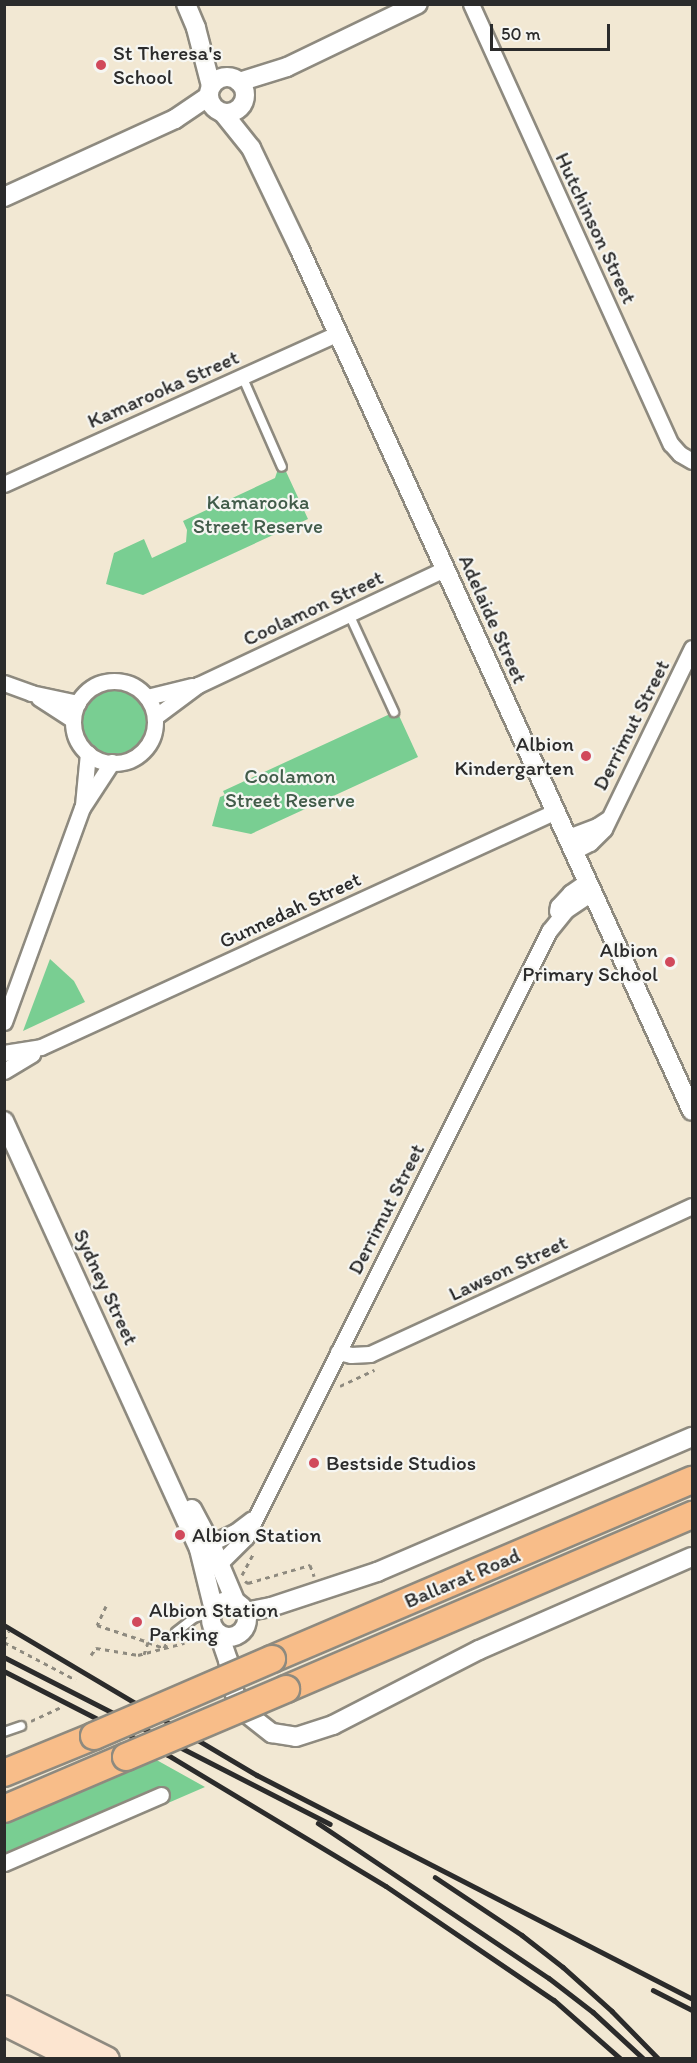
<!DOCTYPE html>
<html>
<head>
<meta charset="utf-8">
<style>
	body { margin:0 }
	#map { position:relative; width:697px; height:2063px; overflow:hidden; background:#f2e8d3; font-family:Itim,sans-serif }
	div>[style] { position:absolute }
	.green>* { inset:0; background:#79ce92 }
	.round { border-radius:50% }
	.path>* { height:3px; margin-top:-1.5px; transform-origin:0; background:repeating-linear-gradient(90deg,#8e8a7f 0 4.5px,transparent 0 9px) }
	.roads { filter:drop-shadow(2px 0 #8e8a7f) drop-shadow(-2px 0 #8e8a7f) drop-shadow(0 2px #8e8a7f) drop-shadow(0 -2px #8e8a7f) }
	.service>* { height:8px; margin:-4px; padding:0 4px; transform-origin:4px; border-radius:4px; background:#fff }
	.minor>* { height:15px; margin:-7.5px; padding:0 7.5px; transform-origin:7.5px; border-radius:7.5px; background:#fff }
	.minor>.ring { margin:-7.5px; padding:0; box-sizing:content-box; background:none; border:15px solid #fff; border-radius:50% }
	.tertiary>* { height:18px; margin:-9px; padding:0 9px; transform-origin:9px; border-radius:9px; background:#fff }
	.tertiary>.ring { margin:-9px; padding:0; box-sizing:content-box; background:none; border:18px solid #fff; border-radius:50% }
	.secondary>* { height:21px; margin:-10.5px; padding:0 10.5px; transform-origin:10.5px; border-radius:10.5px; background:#fce5d0 }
	.trunk>* { height:26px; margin:-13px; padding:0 13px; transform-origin:13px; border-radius:13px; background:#f8bd89 }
	.rail>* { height:4.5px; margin:-2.25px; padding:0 2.25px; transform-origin:2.25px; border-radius:2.25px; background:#2b2b2b }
	.bridges { filter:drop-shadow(2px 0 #8e8a7f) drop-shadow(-2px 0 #8e8a7f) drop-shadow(0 2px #8e8a7f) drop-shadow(0 -2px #8e8a7f) }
	.trunk-bridge>* { height:26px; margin:-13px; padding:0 13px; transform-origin:13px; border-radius:13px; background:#f8bd89 }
	.dots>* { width:16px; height:16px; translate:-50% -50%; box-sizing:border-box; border:3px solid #f6f6f2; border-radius:50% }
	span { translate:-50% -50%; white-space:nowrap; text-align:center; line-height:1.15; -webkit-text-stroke:4.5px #f6f6f2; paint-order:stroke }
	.poi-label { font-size:21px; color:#2b2b2b }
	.left { translate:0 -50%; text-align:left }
	.right { translate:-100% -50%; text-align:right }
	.street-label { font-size:21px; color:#2b2b2b }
	.park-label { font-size:21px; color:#425c4a }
	.frame { position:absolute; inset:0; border:6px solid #2b2b2b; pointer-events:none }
	.scale { position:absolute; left:490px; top:24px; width:120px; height:27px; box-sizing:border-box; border:3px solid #2b2b2b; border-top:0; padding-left:8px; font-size:18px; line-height:21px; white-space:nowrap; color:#2b2b2b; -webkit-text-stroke:4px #f6f6f2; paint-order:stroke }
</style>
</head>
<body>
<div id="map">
	<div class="green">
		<div style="clip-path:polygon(251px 396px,308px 519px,143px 595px,106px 584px,114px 553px,144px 539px,152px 558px,186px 542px,187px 530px,183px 521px,275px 478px,278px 469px,246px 399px)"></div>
		<div style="clip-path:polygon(362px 635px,418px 757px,251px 834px,212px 826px,220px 797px,225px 795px,223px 791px,390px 714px,355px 638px)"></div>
		<div class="round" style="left:79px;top:690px;width:68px;height:68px"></div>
		<div style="clip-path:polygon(50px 959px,74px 981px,85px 1002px,23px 1031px)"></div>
		<div style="clip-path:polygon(153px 1758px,205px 1787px,168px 1803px,155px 1788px,5px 1854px,4px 1823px)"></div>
	</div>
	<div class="path">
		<div style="left:340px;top:1386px;width:38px;rotate:-25deg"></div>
		<div style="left:242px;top:1575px;width:26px;rotate:-62deg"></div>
		<div style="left:245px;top:1581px;width:4px;rotate:34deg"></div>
		<div style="left:248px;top:1583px;width:65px;rotate:-16.2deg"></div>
		<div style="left:310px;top:1565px;width:12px;rotate:70deg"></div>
		<div style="left:106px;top:1606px;width:21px;rotate:115deg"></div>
		<div style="left:97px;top:1625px;width:54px;rotate:18.4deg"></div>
		<div style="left:148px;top:1642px;width:13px;rotate:108deg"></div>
		<div style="left:4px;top:1640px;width:10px;rotate:-61deg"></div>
		<div style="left:4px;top:1642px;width:81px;rotate:27.8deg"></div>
		<div style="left:148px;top:1642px;width:17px;rotate:21deg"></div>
		<div style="left:164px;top:1648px;width:9px;rotate:-63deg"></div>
		<div style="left:91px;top:1655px;width:9px;rotate:-54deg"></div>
		<div style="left:96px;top:1648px;width:43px;rotate:9.5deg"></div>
		<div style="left:138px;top:1655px;width:48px;rotate:-14.6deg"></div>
		<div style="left:31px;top:1721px;width:33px;rotate:-25deg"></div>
	</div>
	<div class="roads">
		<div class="service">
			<div style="left:242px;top:376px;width:99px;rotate:66.3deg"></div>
			<div style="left:349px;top:614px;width:108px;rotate:65.3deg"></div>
			<div style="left:176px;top:1632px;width:23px;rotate:-38deg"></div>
			<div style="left:194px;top:1618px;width:19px;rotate:-16deg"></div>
			<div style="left:4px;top:1732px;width:18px;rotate:-19deg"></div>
		</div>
		<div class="minor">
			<div style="left:471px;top:4px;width:483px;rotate:65.6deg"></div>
			<div style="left:671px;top:444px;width:13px;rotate:48deg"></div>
			<div style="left:680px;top:454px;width:14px;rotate:30deg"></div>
			<div style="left:4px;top:484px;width:367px;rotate:-24.3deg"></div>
			<div class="ring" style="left:73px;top:681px;width:67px;height:67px"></div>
			<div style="left:4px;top:683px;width:29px;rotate:20deg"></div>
			<div style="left:31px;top:693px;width:48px;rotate:12deg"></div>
			<div style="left:147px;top:697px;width:46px;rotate:-13.7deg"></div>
			<div style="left:39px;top:698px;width:40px;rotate:32.9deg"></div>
			<div style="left:155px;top:717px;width:54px;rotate:-36.7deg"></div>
			<div style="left:198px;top:685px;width:273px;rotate:-25.2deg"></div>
			<div style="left:83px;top:805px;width:52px;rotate:-84.5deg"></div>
			<div style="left:568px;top:837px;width:31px;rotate:-21deg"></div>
			<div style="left:597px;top:826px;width:11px;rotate:-34deg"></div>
			<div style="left:574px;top:851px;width:18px;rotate:-27deg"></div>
			<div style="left:590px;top:843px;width:20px;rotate:-45deg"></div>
			<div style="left:604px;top:829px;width:201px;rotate:-64.1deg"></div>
			<div style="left:557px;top:911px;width:5px;rotate:-79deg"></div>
			<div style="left:558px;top:906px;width:18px;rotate:-47deg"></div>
			<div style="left:570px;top:893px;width:19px;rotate:-35deg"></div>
			<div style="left:4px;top:1022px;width:228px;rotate:-70deg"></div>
			<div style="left:82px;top:808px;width:55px;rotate:-56.9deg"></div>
			<div style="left:4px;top:1053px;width:37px;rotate:-9deg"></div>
			<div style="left:41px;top:1047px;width:566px;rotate:-24.62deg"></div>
			<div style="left:4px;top:1071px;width:33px;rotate:-31deg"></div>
			<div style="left:338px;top:1352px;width:13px;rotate:13deg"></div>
			<div style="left:351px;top:1355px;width:19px;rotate:-3deg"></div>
			<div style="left:370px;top:1354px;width:354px;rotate:-24.7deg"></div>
			<div style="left:200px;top:1548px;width:38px;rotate:-25deg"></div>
			<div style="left:235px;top:1532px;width:21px;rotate:-37deg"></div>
			<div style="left:220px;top:1563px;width:37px;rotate:-45deg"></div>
			<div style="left:246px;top:1537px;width:678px;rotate:-63.43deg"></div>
			<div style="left:549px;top:931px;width:27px;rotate:-51deg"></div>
			<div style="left:566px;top:910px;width:30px;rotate:-34deg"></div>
			<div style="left:4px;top:1863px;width:171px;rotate:-23.4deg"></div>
		</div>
		<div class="tertiary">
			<div style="left:186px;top:4px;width:26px;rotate:67deg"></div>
			<div style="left:196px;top:28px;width:60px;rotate:75.5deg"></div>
			<div class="ring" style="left:209px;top:77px;width:18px;height:18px"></div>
			<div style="left:239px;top:82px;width:50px;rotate:-17.4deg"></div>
			<div style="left:287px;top:67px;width:145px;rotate:-25.7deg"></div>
			<div style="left:223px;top:113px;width:45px;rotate:51.3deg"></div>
			<div style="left:251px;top:148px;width:111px;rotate:64.4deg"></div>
			<div style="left:299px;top:248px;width:948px;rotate:65.52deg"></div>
			<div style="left:4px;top:197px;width:188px;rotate:-24.5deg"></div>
			<div style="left:175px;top:119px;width:41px;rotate:-34.1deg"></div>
			<div style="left:4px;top:1121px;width:470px;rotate:65.5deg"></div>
			<div style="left:199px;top:1549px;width:63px;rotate:76.2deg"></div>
			<div style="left:192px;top:1509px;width:40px;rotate:62deg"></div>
			<div style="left:211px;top:1544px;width:64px;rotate:67deg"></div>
			<div class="ring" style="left:211px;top:1601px;width:18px;height:18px"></div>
			<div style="left:245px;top:1612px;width:26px;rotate:-11deg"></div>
			<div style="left:271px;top:1607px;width:112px;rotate:-18.3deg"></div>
			<div style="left:377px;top:1572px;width:343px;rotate:-23.2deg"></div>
			<div style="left:219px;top:1634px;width:28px;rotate:71deg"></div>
			<div style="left:228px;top:1660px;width:33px;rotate:79deg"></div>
			<div style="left:234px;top:1692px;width:24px;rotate:60deg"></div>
			<div style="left:246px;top:1713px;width:33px;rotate:38deg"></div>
			<div style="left:272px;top:1733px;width:24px;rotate:9deg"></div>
			<div style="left:296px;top:1737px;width:39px;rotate:-18deg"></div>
			<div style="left:333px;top:1725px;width:164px;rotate:-27.2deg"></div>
			<div style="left:479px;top:1650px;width:232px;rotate:-23.6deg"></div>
		</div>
		<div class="secondary">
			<div style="left:4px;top:2006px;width:116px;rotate:26.6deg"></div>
			<div style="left:4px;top:2024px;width:76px;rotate:26.6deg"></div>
		</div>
		<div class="trunk">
			<div style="left:272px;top:1659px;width:457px;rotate:-23.1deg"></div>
			<div style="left:286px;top:1689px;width:442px;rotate:-23.2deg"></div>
			<div style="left:4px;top:1773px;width:97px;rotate:-22.3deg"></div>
			<div style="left:4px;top:1809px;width:133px;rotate:-23.1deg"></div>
		</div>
	</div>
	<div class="rail">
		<div style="left:4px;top:1625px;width:294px;rotate:30.7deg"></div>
		<div style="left:257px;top:1775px;width:489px;rotate:27.2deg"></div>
		<div style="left:4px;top:1657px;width:366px;rotate:27.1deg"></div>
		<div style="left:4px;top:1671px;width:184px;rotate:27.1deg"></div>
		<div style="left:168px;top:1755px;width:254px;rotate:31deg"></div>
		<div style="left:386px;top:1886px;width:203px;rotate:34.2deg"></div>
		<div style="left:554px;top:2000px;width:88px;rotate:41.3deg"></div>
		<div style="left:318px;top:1823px;width:278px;rotate:33.9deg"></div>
		<div style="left:549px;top:1978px;width:56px;rotate:37.7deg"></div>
		<div style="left:593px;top:2012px;width:68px;rotate:42.6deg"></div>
		<div style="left:435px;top:1877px;width:105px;rotate:33.7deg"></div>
		<div style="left:522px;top:1935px;width:52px;rotate:38deg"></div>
		<div style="left:563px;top:1967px;width:66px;rotate:41.9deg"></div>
		<div style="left:612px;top:2011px;width:66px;rotate:45.6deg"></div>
		<div style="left:653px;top:1990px;width:44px;rotate:27.1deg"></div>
	</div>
	<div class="bridges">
		<div class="trunk-bridge">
			<div style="left:94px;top:1736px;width:194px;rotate:-23.4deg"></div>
			<div style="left:126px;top:1757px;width:174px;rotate:-23deg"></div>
		</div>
	</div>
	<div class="dots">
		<div style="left:101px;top:65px;background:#d1495b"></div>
		<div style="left:586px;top:756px;background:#d1495b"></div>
		<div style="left:670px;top:962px;background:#d1495b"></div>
		<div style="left:314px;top:1463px;background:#d1495b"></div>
		<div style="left:180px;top:1535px;background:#d1495b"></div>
		<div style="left:137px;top:1622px;background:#d1495b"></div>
	</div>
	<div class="poi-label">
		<span class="left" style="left:113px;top:65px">St Theresa's<br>School</span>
		<span class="right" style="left:574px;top:756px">Albion<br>Kindergarten</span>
		<span class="right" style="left:658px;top:962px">Albion<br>Primary School</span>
		<span class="left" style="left:326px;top:1463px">Bestside Studios</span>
		<span class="left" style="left:192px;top:1535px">Albion Station</span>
		<span class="left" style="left:149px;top:1622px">Albion Station<br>Parking</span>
	</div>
	<div class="street-label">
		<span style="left:596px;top:228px;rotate:65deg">Hutchinson Street</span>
		<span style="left:163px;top:389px;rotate:-24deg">Kamarooka Street</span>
		<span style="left:313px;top:608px;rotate:-25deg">Coolamon Street</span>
		<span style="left:493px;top:619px;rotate:66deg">Adelaide Street</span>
		<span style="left:631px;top:725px;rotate:-63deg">Derrimut Street</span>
		<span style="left:290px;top:910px;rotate:-25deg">Gunnedah Street</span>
		<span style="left:386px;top:1209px;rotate:-63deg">Derrimut Street</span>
		<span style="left:508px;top:1268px;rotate:-25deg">Lawson Street</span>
		<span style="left:106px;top:1287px;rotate:65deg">Sydney Street</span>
		<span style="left:462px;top:1578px;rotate:-23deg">Ballarat Road</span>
	</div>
	<div class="park-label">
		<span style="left:258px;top:514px">Kamarooka<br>Street Reserve</span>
		<span style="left:290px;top:788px">Coolamon<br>Street Reserve</span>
	</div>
	<div class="frame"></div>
	<div class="scale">50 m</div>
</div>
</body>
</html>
